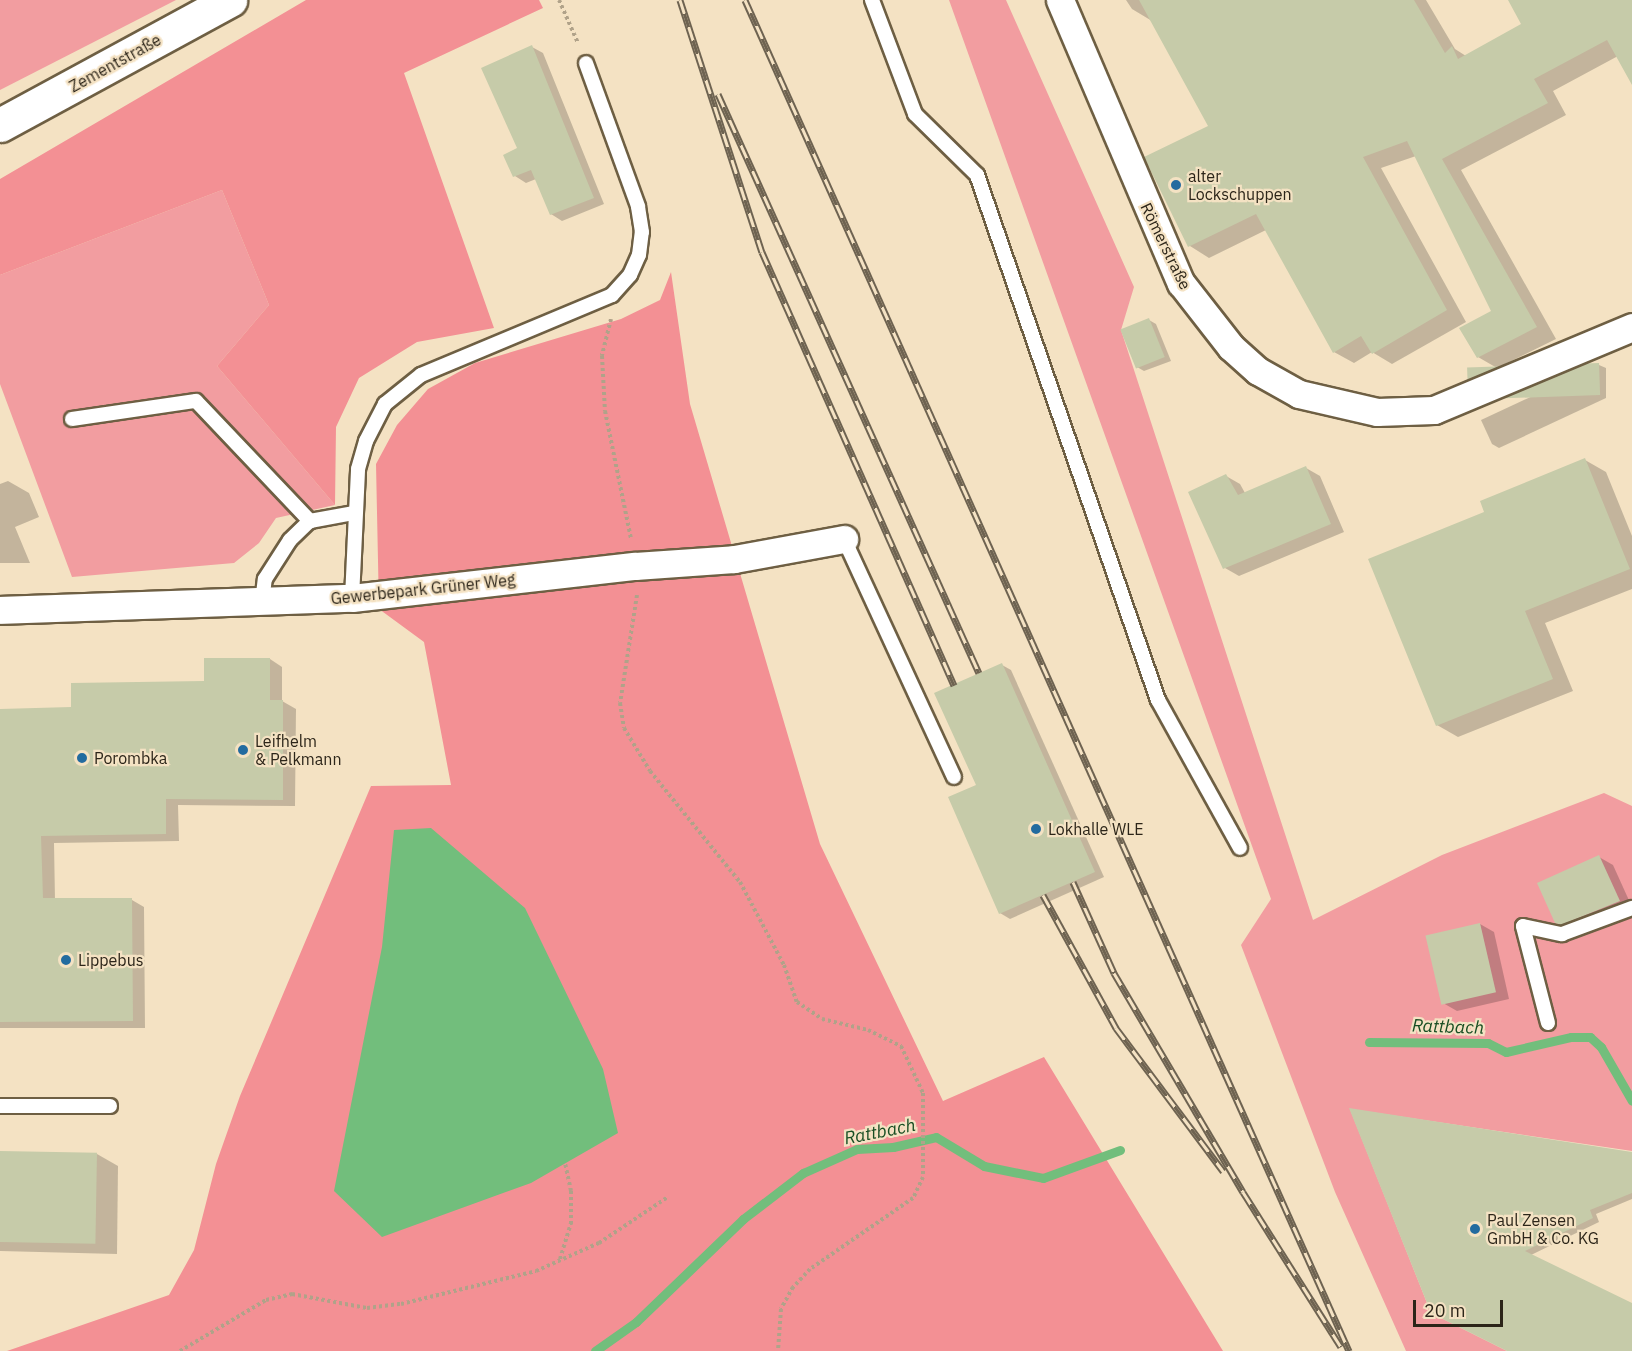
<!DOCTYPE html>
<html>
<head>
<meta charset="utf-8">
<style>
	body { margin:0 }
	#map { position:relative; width:1632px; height:1351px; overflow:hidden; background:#f4e2c3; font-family:"IBM Plex Sans",sans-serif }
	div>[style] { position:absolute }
	.green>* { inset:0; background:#f29da0 }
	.forest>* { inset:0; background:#f39094 }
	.water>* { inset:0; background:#72be7c }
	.shadow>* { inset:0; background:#0003 }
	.stream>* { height:9px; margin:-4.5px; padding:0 4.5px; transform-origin:4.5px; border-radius:4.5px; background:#72be7c }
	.building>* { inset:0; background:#c6cba9; transform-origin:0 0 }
	.path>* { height:4px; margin-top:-2px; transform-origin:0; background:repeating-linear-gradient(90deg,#b0a289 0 3px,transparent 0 6px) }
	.roads { filter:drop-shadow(2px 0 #6e5f43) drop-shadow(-2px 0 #6e5f43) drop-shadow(0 2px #6e5f43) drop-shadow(0 -2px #6e5f43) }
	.lane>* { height:14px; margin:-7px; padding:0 7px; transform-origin:7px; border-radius:7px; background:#fff }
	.street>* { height:27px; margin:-13.5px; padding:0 13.5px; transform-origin:13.5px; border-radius:13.5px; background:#fff }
	.secondary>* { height:33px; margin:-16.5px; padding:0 16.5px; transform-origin:16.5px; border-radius:16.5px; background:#fff }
	.rail>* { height:7px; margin-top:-3.5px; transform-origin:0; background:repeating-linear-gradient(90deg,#f4e2c3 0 14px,#6e6351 0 28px); box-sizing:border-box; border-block:2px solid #6e6351 }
	.dots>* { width:16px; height:16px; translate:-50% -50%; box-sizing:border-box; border:3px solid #f4e2c3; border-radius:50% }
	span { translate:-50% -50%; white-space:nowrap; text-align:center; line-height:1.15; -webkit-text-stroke:4.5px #f4e2c3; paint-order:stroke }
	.street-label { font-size:16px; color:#2c2519 }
	.poi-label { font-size:16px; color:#2c2519 }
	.left { translate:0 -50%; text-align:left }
	.water-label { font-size:18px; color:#184e23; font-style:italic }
	.scale { position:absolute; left:1413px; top:1300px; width:90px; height:27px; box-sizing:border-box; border:3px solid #2c2519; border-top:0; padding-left:8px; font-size:18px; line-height:21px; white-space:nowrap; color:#2c2519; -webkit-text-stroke:4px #f4e2c3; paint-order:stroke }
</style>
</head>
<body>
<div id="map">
	<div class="green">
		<div style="clip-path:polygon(0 0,176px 0,0 90px)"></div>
		<div style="clip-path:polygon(949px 0,1006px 0,1134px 287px,1121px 330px,1313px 920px,1442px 855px,1604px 793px,1632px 806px,1632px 1151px,1350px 1109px,1431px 1313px,1507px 1351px,1406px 1351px,1335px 1192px,1241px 945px,1271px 899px)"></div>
		<div style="clip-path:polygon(222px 190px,269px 305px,217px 366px,335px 505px,276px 518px,259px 543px,234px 563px,72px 577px,0 384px,0 275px)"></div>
	</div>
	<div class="forest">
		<div style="clip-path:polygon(306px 0,539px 0,543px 8px,404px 73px,494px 328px,417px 342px,359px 378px,336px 427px,335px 505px,217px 366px,269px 305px,222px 190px,0 275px,0 179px)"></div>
		<div style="clip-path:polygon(671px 272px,690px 404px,820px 844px,943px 1101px,1044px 1057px,1223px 1351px,7px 1351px,169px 1295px,194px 1250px,216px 1164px,240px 1096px,371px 786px,451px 785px,424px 642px,379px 609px,376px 464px,397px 425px,428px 389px,475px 363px,621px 319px,660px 300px)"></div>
	</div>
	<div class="water">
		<div style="clip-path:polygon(431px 828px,525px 908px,603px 1069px,618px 1133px,531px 1183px,382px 1237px,334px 1191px,382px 947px,394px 830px)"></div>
	</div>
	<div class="shadow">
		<div style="clip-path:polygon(1126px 0,1426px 0,1455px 49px,1466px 56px,1523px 25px,1509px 0,1632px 0,1632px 82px,1618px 56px,1553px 91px,1566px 115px,1461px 170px,1556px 339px,1497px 368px,1478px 357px,1493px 312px,1416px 156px,1381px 168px,1466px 322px,1392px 364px,1372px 352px,1354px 363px,1334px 352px,1266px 230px,1209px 258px,1190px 246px,1146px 158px,1211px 127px,1152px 21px,1132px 9px)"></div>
		<div style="clip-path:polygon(532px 47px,543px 53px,604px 204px,562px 221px,551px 214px,536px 179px,526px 183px,515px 176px)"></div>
		<div style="clip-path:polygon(1149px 320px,1156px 324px,1171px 361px,1144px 371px,1137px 367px)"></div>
		<div style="clip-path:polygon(1599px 365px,1606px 368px,1606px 398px,1499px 448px,1492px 444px,1481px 420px)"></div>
		<div style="clip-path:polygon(1585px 460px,1606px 472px,1632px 536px,1632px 589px,1545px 623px,1573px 691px,1458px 737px,1437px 725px,1486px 513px)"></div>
		<div style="clip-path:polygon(1306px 468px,1320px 476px,1344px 532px,1239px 576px,1225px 568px,1226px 476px,1240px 484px,1245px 493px)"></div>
		<div style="clip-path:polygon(8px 481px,29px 493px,39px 517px,15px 527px,30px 563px,0 563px,0 484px)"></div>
		<div style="clip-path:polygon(270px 659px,282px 667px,282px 701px,296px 709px,295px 806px,178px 805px,179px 841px,54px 843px,55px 900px,132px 900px,144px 907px,145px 1028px,0 1028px,0 710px,73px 709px,206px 683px)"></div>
		<div style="clip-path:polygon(1002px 665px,1011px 670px,1104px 877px,1010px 919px,1000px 913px,978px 786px)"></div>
		<div style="clip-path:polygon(1599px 857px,1613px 865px,1632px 907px,1570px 931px,1556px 922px)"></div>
		<div style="clip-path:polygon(1480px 924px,1494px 932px,1509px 999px,1457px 1011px,1443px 1003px)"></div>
		<div style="clip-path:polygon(0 1153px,97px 1154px,118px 1166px,117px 1254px,0 1251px)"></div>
		<div style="clip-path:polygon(1632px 1153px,1632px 1199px,1596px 1214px,1599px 1222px,1531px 1255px,1632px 1305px,1632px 1351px,1509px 1351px,1440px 1317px)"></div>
	</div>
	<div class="stream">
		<div style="left:1369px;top:1042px;width:119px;rotate:0.5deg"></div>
		<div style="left:1488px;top:1043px;width:20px;rotate:27deg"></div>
		<div style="left:1506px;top:1052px;width:67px;rotate:-13deg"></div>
		<div style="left:1571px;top:1037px;width:19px"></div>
		<div style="left:1590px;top:1037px;width:15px;rotate:42deg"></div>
		<div style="left:1601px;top:1047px;width:62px;rotate:60.1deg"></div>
		<div style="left:595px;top:1351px;width:50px;rotate:-35.3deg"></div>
		<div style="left:636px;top:1322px;width:149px;rotate:-43.9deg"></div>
		<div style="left:743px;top:1219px;width:76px;rotate:-37.5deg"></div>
		<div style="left:803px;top:1173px;width:59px;rotate:-24deg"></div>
		<div style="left:857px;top:1149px;width:36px;rotate:-3deg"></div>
		<div style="left:893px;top:1147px;width:44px;rotate:-13.1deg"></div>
		<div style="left:936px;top:1137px;width:56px;rotate:31.1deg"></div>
		<div style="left:984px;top:1166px;width:60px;rotate:11.5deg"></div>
		<div style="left:1043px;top:1178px;width:82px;rotate:-20deg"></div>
	</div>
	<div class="building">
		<div style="clip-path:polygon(1139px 0,1414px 0,1445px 53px,1452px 46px,1458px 59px,1521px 24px,1508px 0,1632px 0,1632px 85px,1607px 40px,1534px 79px,1548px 103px,1442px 159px,1537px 327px,1477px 358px,1459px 328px,1491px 311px,1407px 141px,1363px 157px,1447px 310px,1372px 354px,1361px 336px,1333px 353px,1256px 214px,1188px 247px,1144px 157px,1208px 126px)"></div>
		<div style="clip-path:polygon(532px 45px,594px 198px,550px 215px,531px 170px,513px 177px,503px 155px,517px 148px,481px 68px)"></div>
		<div style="left:1149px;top:318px;width:42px;height:31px;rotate:68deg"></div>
		<div style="left:1599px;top:363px;width:32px;height:132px;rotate:88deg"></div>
		<div style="clip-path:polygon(1585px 458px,1630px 569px,1525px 611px,1553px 679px,1436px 726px,1368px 559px,1484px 512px,1480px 501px)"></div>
		<div style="clip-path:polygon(1306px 466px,1331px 524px,1223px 569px,1188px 492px,1226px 474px,1238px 495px)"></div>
		<div style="clip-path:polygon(204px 658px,270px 658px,270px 700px,283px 700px,283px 800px,166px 799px,166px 834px,41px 836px,43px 898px,132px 898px,133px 1021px,0 1022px,0 709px,71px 707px,71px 683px,204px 681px)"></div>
		<div style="clip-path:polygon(1002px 663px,1095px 872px,999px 914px,948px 797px,976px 785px,934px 693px)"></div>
		<div style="clip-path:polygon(1599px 855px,1620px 901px,1561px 925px,1555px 923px,1537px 883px)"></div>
		<div style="left:1480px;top:923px;width:71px;height:56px;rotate:77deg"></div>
		<div style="clip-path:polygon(1349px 1108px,1632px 1152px,1632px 1193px,1590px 1210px,1593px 1218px,1525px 1251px,1632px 1303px,1632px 1351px,1507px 1351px,1431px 1313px)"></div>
		<div style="left:0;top:1151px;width:97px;height:91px;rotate:1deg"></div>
	</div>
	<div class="path">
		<div style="left:559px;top:0;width:47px;rotate:66.2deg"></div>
		<div style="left:611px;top:319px;width:38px;rotate:104deg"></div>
		<div style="left:602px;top:356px;width:55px;rotate:86.9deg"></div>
		<div style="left:605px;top:411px;width:131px;rotate:78.5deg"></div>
		<div style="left:637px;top:595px;width:109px;rotate:98.9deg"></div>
		<div style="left:620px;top:703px;width:25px;rotate:81deg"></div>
		<div style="left:624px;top:728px;width:50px;rotate:58.8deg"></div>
		<div style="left:650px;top:771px;width:143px;rotate:51deg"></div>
		<div style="left:740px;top:882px;width:94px;rotate:62.1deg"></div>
		<div style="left:784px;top:965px;width:39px;rotate:71deg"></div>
		<div style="left:797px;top:1002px;width:30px;rotate:34deg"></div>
		<div style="left:822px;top:1019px;width:47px;rotate:13.4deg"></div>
		<div style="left:868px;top:1030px;width:37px;rotate:26deg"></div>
		<div style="left:901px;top:1046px;width:52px;rotate:64.9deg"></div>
		<div style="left:923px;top:1093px;width:84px;rotate:90deg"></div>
		<div style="left:923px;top:1177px;width:23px;rotate:115deg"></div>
		<div style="left:913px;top:1198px;width:125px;rotate:145.4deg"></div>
		<div style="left:810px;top:1269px;width:25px;rotate:133deg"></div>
		<div style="left:793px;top:1287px;width:25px;rotate:119deg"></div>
		<div style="left:781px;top:1309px;width:42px;rotate:94.1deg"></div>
		<div style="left:560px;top:1259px;width:37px;rotate:-73deg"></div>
		<div style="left:571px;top:1224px;width:33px;rotate:-90deg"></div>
		<div style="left:571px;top:1191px;width:29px;rotate:-102deg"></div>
		<div style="left:180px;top:1351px;width:100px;rotate:-30.7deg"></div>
		<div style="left:266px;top:1300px;width:27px;rotate:-13deg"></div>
		<div style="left:292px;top:1294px;width:76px;rotate:10.6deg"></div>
		<div style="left:367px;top:1308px;width:34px;rotate:-7deg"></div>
		<div style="left:401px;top:1304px;width:139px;rotate:-13.7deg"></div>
		<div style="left:536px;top:1271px;width:69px;rotate:-24deg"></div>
		<div style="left:599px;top:1243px;width:83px;rotate:-33.7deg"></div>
	</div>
	<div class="roads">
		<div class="lane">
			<div style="left:872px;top:0;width:122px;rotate:69.3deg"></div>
			<div style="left:915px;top:114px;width:87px;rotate:44.5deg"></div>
			<div style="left:977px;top:175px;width:555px;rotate:70.98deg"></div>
			<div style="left:1158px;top:700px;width:169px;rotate:61deg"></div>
			<div style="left:72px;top:419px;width:125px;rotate:-8.3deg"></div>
			<div style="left:196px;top:401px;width:166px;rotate:46.5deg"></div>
			<div style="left:310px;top:521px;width:45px;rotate:-10.3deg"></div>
			<div style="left:844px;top:539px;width:262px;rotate:65.2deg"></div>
			<div style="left:352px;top:598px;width:129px;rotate:-87.3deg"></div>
			<div style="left:358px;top:469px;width:29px;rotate:-74deg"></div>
			<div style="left:366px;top:441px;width:42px;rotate:-62.8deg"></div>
			<div style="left:385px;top:404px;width:46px;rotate:-38.9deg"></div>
			<div style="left:421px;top:375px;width:207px;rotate:-22.7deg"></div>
			<div style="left:612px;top:295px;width:27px;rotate:-48deg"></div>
			<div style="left:630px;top:275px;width:22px;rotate:-66deg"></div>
			<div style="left:639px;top:255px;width:23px;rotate:-83deg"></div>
			<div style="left:642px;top:232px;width:26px;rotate:-99deg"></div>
			<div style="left:638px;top:206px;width:152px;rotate:-110deg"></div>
			<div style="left:262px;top:602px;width:23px;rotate:-83deg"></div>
			<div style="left:265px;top:579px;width:46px;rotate:-57.3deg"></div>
			<div style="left:290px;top:540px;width:28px;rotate:-44deg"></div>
			<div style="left:1548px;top:1023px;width:100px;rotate:-104.5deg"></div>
			<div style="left:1523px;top:926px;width:40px;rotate:12deg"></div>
			<div style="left:1562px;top:934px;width:75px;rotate:-20.4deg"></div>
			<div style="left:0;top:1106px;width:110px"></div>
		</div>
		<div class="street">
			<div style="left:1060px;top:0;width:308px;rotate:66.9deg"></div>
			<div style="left:1181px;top:283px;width:81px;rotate:52deg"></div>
			<div style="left:1231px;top:347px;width:36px;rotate:42deg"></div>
			<div style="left:1258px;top:371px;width:47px;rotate:29.3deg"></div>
			<div style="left:1299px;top:394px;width:80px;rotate:13deg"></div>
			<div style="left:1377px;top:412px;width:57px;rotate:-2deg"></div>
			<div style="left:1434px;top:410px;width:215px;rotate:-22.7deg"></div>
			<div style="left:0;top:610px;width:352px;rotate:-2deg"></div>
			<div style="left:352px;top:598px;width:285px;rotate:-6.5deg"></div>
			<div style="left:635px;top:566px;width:99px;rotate:-4deg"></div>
			<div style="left:734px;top:559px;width:112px;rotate:-10.3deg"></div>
		</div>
		<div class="secondary">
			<div style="left:0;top:125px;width:262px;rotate:-28.5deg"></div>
		</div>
	</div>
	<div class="rail">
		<div style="left:680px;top:0;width:265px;rotate:72deg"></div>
		<div style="left:762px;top:252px;width:474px;rotate:66.1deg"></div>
		<div style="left:745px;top:0;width:1480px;rotate:65.91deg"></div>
		<div style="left:718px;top:94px;width:635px;rotate:65.74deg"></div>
		<div style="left:1073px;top:882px;width:100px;rotate:65.7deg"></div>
		<div style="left:1114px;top:973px;width:254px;rotate:59.5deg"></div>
		<div style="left:1243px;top:1192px;width:183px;rotate:57.7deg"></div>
		<div style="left:1043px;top:895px;width:152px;rotate:61.2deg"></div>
		<div style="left:1116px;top:1028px;width:179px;rotate:53.2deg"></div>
	</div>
	<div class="dots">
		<div style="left:1176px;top:185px;background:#236b9f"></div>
		<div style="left:243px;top:750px;background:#236b9f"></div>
		<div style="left:82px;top:758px;background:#236b9f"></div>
		<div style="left:1036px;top:829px;background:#236b9f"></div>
		<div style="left:66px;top:960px;background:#236b9f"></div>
		<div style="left:1475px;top:1229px;background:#236b9f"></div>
	</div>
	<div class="street-label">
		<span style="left:115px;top:63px;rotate:-29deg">Zementstraße</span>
		<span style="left:1166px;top:246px;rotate:64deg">Römerstraße</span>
		<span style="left:423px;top:589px;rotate:-6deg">Gewerbepark Grüner Weg</span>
	</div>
	<div class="poi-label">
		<span class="left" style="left:1188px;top:185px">alter<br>Lockschuppen</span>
		<span class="left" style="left:255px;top:750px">Leifhelm<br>&amp; Pelkmann</span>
		<span class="left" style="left:94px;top:758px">Porombka</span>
		<span class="left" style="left:1048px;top:829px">Lokhalle WLE</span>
		<span class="left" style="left:78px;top:960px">Lippebus</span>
		<span class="left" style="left:1487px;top:1229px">Paul Zensen<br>GmbH &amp; Co. KG</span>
	</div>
	<div class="water-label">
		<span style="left:1448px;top:1027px;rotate:2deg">Rattbach</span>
		<span style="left:880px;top:1132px;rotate:-11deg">Rattbach</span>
	</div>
	<div class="scale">20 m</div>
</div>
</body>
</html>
